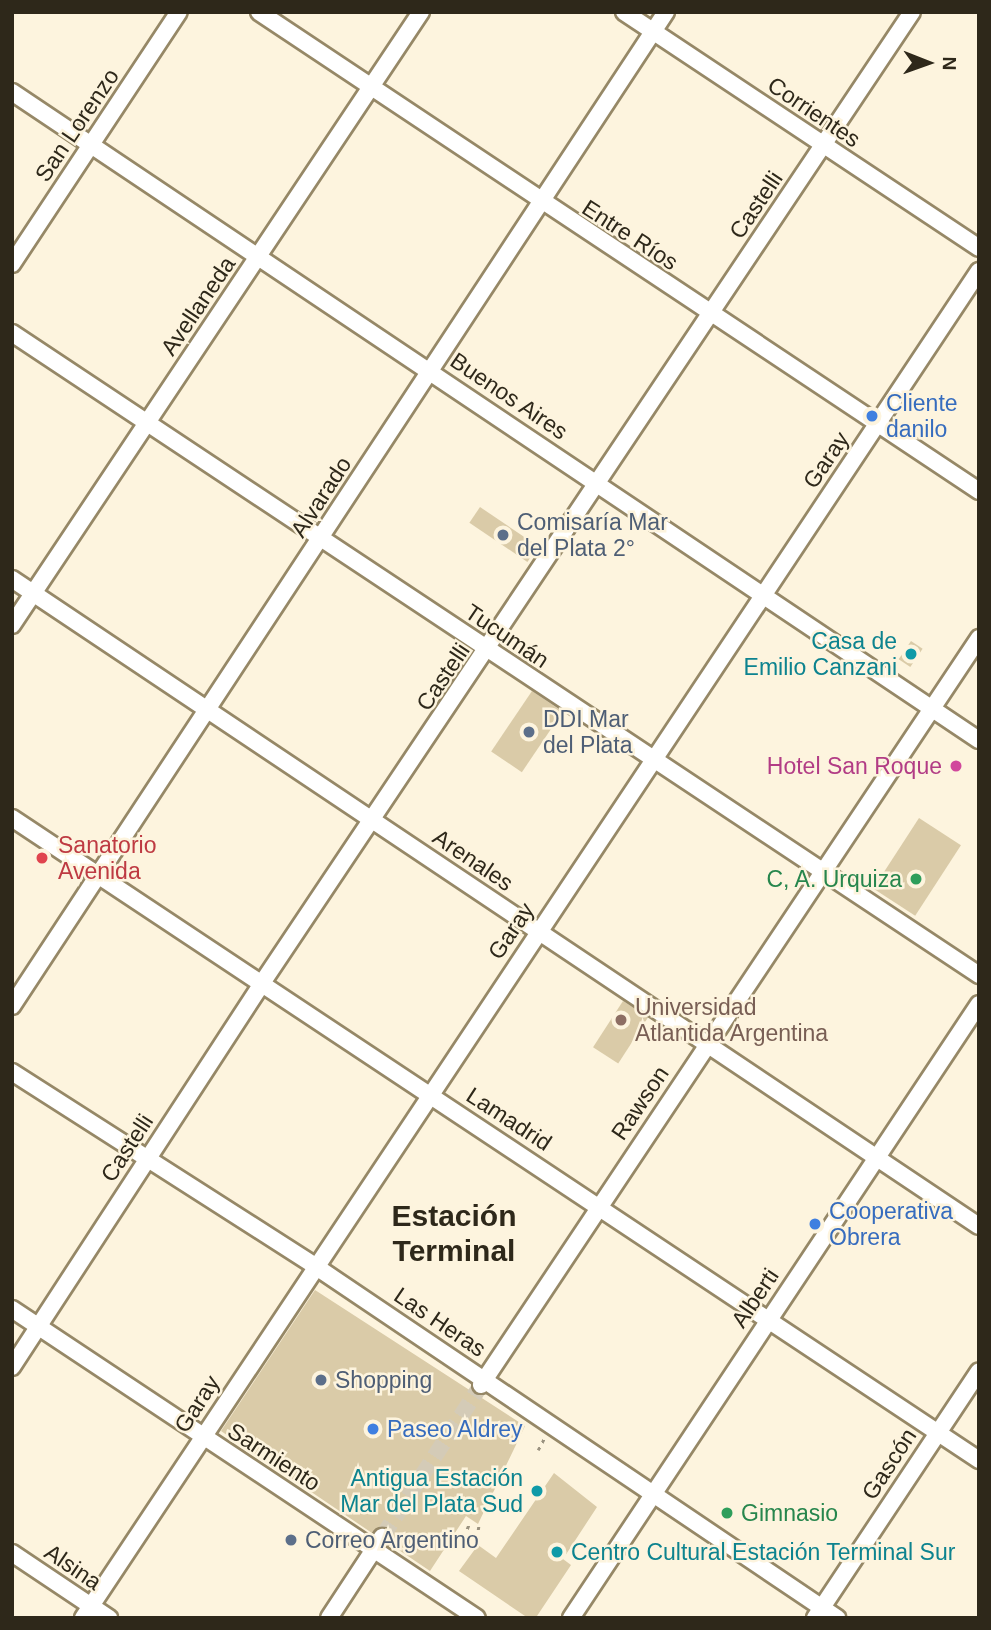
<!DOCTYPE html>
<html>
<head>
<meta charset="utf-8">
<style>
	body { margin:0 }
	#map { position:relative; width:991px; height:1630px; overflow:hidden; background:#fdf4de; font-family:Helvetica,sans-serif }
	div>[style] { position:absolute }
	.building>* { inset:0; background:#dacba8; transform-origin:0 0 }
	.minor-tunnel>* { height:16px; margin-top:-8px; transform-origin:0; background:repeating-linear-gradient(90deg,#d4cbb7 0 16px,transparent 0 24px) }
	.path>* { height:2.5px; margin-top:-1.25px; transform-origin:0; background:repeating-linear-gradient(90deg,#9a9280 0 3.5px,transparent 0 8.5px) }
	.roads { filter:drop-shadow(2px 0 #968867) drop-shadow(-2px 0 #968867) drop-shadow(0 2px #968867) drop-shadow(0 -2px #968867) }
	.minor>* { height:16px; margin:-8px; padding:0 8px; transform-origin:8px; border-radius:8px; background:#fff }
	.dots>* { width:19px; height:19px; translate:-50% -50%; box-sizing:border-box; border:4px solid #fdf4de; border-radius:50% }
	span { translate:-50% -50%; white-space:nowrap; text-align:center; line-height:1.15; -webkit-text-stroke:5px #fdf4de; paint-order:stroke }
	.street-label { font-size:23px; color:#2e281a }
	.shop-label { font-size:23px; color:#366cbe }
	.left { translate:0 -50%; text-align:left }
	.service-label { font-size:23px; color:#4e5e75 }
	.culture-label { font-size:23px; color:#0d838f }
	.right { translate:-100% -50%; text-align:right }
	.hotel-label { font-size:23px; color:#b23c85 }
	.health-label { font-size:23px; color:#be3a42 }
	.leisure-label { font-size:23px; color:#27864d }
	.education-label { font-size:23px; color:#785e54 }
	.district-label { font-size:30px; color:#2e281a; font-weight:700 }
	.frame { position:absolute; inset:0; border:14px solid #2e281a; pointer-events:none }
	.north { position:absolute; left:893px; top:28px; width:70px; height:70px; -webkit-text-stroke:5px #fdf4de; paint-order:stroke; rotate:91deg; font-size:19px; font-weight:700; line-height:28px; text-align:center; color:#2e281a }
	.north::after { content:''; display:block; margin:auto; width:24px; height:32px; background:#2e281a; clip-path:polygon(50% 0,100% 100%,50% 72%,0 100%) }
</style>
</head>
<body>
<div id="map">
	<div class="building">
		<div style="left:480px;top:507px;width:70px;height:19px;rotate:34deg"></div>
		<div style="left:911px;top:641px;width:14px;height:22px;rotate:34deg"></div>
		<div style="left:532px;top:691px;width:37px;height:73px;rotate:34deg"></div>
		<div style="left:919px;top:818px;width:50px;height:84px;rotate:33deg"></div>
		<div style="left:623px;top:1001px;width:30px;height:55px;rotate:33deg"></div>
		<div style="clip-path:polygon(315px 1290px,525px 1426px,478px 1524px,466px 1516px,430px 1571px,390px 1544px,388px 1529px,372px 1533px,221px 1431px)"></div>
		<div style="clip-path:polygon(554px 1473px,597px 1507px,563px 1559px,571px 1565px,537px 1616px,528px 1618px,459px 1571px,478px 1545px,496px 1558px)"></div>
	</div>
	<div class="minor-tunnel">
		<div style="left:382px;top:1537px;width:181px;rotate:-56.9deg"></div>
	</div>
	<div class="path">
		<div style="left:538px;top:1450px;width:15px;rotate:-62deg"></div>
		<div style="left:491px;top:1501px;width:5px;rotate:37deg"></div>
		<div style="left:467px;top:1529px;width:5px;rotate:-68deg"></div>
		<div style="left:478px;top:1530px;width:6px;rotate:-81deg"></div>
	</div>
	<div class="roads">
		<div class="minor">
			<div style="left:259px;top:12px;width:865px;rotate:33.63deg"></div>
			<div style="left:624px;top:12px;width:426px;rotate:33.6deg"></div>
			<div style="left:12px;top:92px;width:1164px;rotate:33.83deg"></div>
			<div style="left:12px;top:264px;width:302px;rotate:-56.5deg"></div>
			<div style="left:12px;top:333px;width:1161px;rotate:33.58deg"></div>
			<div style="left:12px;top:579px;width:1163px;rotate:33.79deg"></div>
			<div style="left:12px;top:625px;width:737px;rotate:-56.29deg"></div>
			<div style="left:12px;top:818px;width:1161px;rotate:33.58deg"></div>
			<div style="left:12px;top:1006px;width:1190px;rotate:-56.66deg"></div>
			<div style="left:12px;top:1072px;width:360px;rotate:32.6deg"></div>
			<div style="left:315px;top:1266px;width:630px;rotate:33.99deg"></div>
			<div style="left:12px;top:1309px;width:558px;rotate:33.6deg"></div>
			<div style="left:12px;top:1367px;width:458px;rotate:-56.9deg"></div>
			<div style="left:262px;top:983px;width:1168px;rotate:-56.2deg"></div>
			<div style="left:481px;top:1385px;width:898px;rotate:-56.31deg"></div>
			<div style="left:12px;top:1553px;width:117px;rotate:33.8deg"></div>
			<div style="left:83px;top:1618px;width:1618px;rotate:-56.37deg"></div>
			<div style="left:329px;top:1618px;width:97px;rotate:-56.8deg"></div>
			<div style="left:571px;top:1618px;width:737px;rotate:-56.4deg"></div>
			<div style="left:815px;top:1618px;width:296px;rotate:-56.4deg"></div>
		</div>
	</div>
	<div class="dots">
		<div style="left:872px;top:416px;background:#3f7fe0"></div>
		<div style="left:503px;top:535px;background:#5c6f8a"></div>
		<div style="left:911px;top:654px;background:#0f9aa8"></div>
		<div style="left:529px;top:732px;background:#5c6f8a"></div>
		<div style="left:956px;top:766px;background:#d1479c"></div>
		<div style="left:42px;top:858px;background:#e0444e"></div>
		<div style="left:916px;top:879px;background:#2e9e5b"></div>
		<div style="left:621px;top:1020px;background:#8d6e63"></div>
		<div style="left:815px;top:1224px;background:#3f7fe0"></div>
		<div style="left:321px;top:1380px;background:#5c6f8a"></div>
		<div style="left:373px;top:1429px;background:#3f7fe0"></div>
		<div style="left:537px;top:1491px;background:#0f9aa8"></div>
		<div style="left:727px;top:1513px;background:#2e9e5b"></div>
		<div style="left:291px;top:1540px;background:#5c6f8a"></div>
		<div style="left:557px;top:1552px;background:#0f9aa8"></div>
	</div>
	<div class="street-label">
		<span style="left:814px;top:112px;rotate:34deg">Corrientes</span>
		<span style="left:77px;top:125px;rotate:-56deg">San Lorenzo</span>
		<span style="left:756px;top:205px;rotate:-56deg">Castelli</span>
		<span style="left:630px;top:235px;rotate:33deg">Entre Ríos</span>
		<span style="left:198px;top:306px;rotate:-56deg">Avellaneda</span>
		<span style="left:509px;top:396px;rotate:34deg">Buenos Aires</span>
		<span style="left:826px;top:460px;rotate:-56deg">Garay</span>
		<span style="left:321px;top:497px;rotate:-57deg">Alvarado</span>
		<span style="left:507px;top:636px;rotate:34deg">Tucumán</span>
		<span style="left:443px;top:677px;rotate:-56deg">Castelli</span>
		<span style="left:473px;top:860px;rotate:34deg">Arenales</span>
		<span style="left:511px;top:931px;rotate:-56deg">Garay</span>
		<span style="left:640px;top:1103px;rotate:-56deg">Rawson</span>
		<span style="left:509px;top:1119px;rotate:33deg">Lamadrid</span>
		<span style="left:127px;top:1148px;rotate:-57deg">Castelli</span>
		<span style="left:755px;top:1298px;rotate:-56deg">Alberti</span>
		<span style="left:440px;top:1322px;rotate:34deg">Las Heras</span>
		<span style="left:197px;top:1404px;rotate:-57deg">Garay</span>
		<span style="left:274px;top:1457px;rotate:33deg">Sarmiento</span>
		<span style="left:889px;top:1464px;rotate:-57deg">Gascón</span>
		<span style="left:73px;top:1567px;rotate:34deg">Alsina</span>
	</div>
	<div class="shop-label">
		<span class="left" style="left:886px;top:416px">Cliente<br>danilo</span>
		<span class="left" style="left:829px;top:1224px">Cooperativa<br>Obrera</span>
		<span class="left" style="left:387px;top:1429px">Paseo Aldrey</span>
	</div>
	<div class="service-label">
		<span class="left" style="left:517px;top:535px">Comisaría Mar<br>del Plata 2°</span>
		<span class="left" style="left:543px;top:732px">DDI Mar<br>del Plata</span>
		<span class="left" style="left:335px;top:1380px">Shopping</span>
		<span class="left" style="left:305px;top:1540px">Correo Argentino</span>
	</div>
	<div class="culture-label">
		<span class="right" style="left:897px;top:654px">Casa de<br>Emilio Canzani</span>
		<span class="right" style="left:523px;top:1491px">Antigua Estación<br>Mar del Plata Sud</span>
		<span class="left" style="left:571px;top:1552px">Centro Cultural Estación Terminal Sur</span>
	</div>
	<div class="hotel-label">
		<span class="right" style="left:942px;top:766px">Hotel San Roque</span>
	</div>
	<div class="health-label">
		<span class="left" style="left:58px;top:858px">Sanatorio<br>Avenida</span>
	</div>
	<div class="leisure-label">
		<span class="right" style="left:902px;top:879px">C, A. Urquiza</span>
		<span class="left" style="left:741px;top:1513px">Gimnasio</span>
	</div>
	<div class="education-label">
		<span class="left" style="left:635px;top:1020px">Universidad<br>Atlantida Argentina</span>
	</div>
	<div class="district-label">
		<span style="left:454px;top:1233px">Estación<br>Terminal</span>
	</div>
	<div class="frame"></div>
	<div class="north">N</div>
</div>
</body>
</html>
